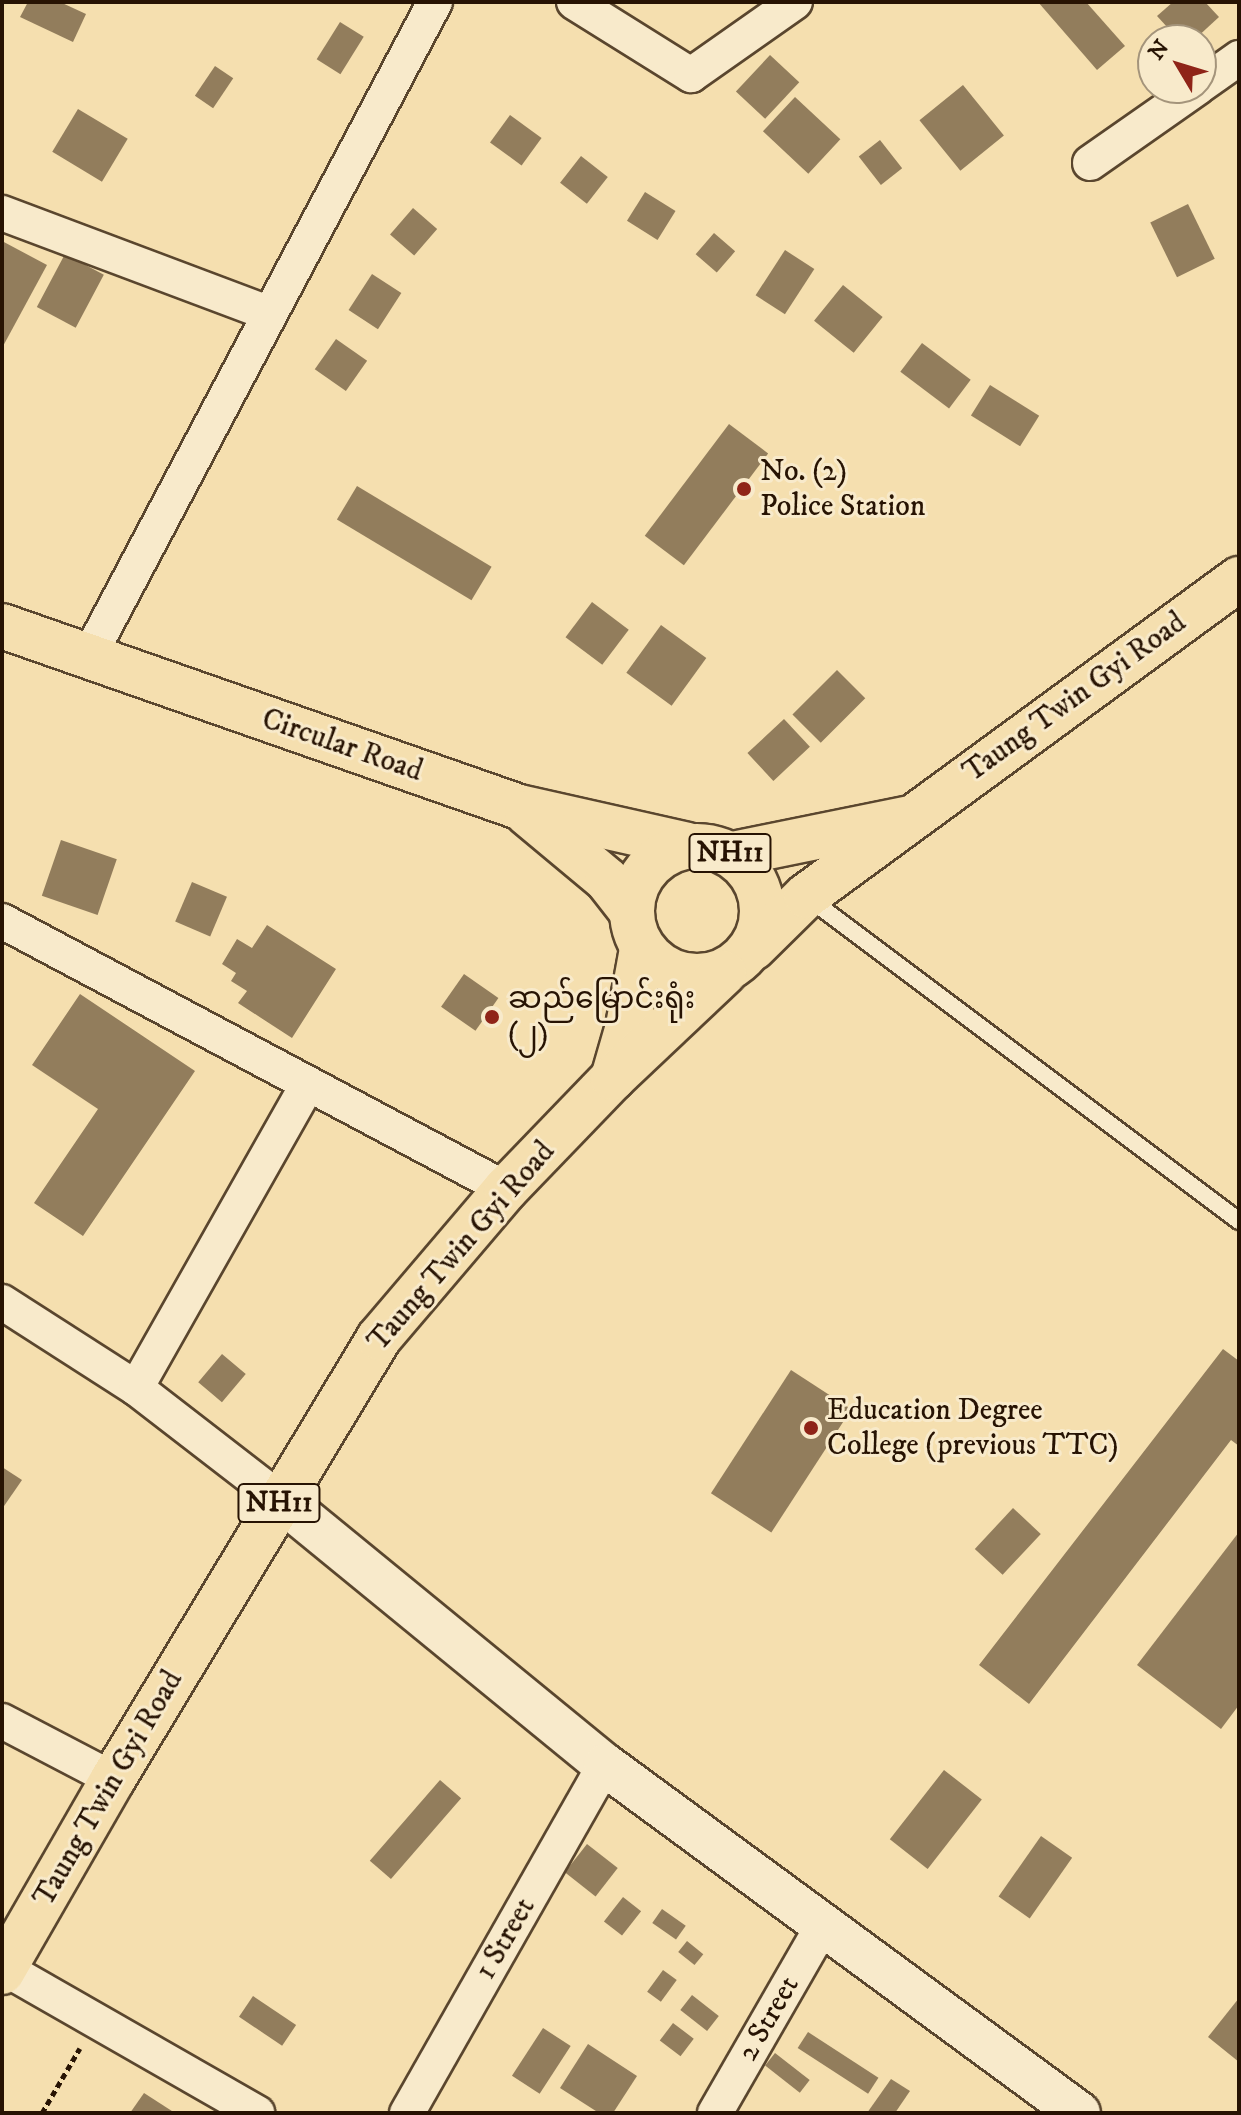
<!DOCTYPE html>
<html>
<head>
<meta charset="utf-8">
<style>
	body { margin:0 }
	#map { position:relative; width:1241px; height:2115px; overflow:hidden; background:#f5dfaf; font-family:"IM FELL DW Pica","Noto Sans Myanmar",serif }
	div>[style] { position:absolute }
	.building>* { inset:0; background:#927d5c; transform-origin:0 0 }
	.path>* { height:5px; margin-top:-2.5px; transform-origin:0; background:repeating-linear-gradient(90deg,#271303 0 6px,transparent 0 10px) }
	.roads { filter:drop-shadow(2px 0 #5a462e) drop-shadow(-2px 0 #5a462e) drop-shadow(0 2px #5a462e) drop-shadow(0 -2px #5a462e) }
	.service>* { height:16px; margin:-8px; padding:0 8px; transform-origin:8px; border-radius:8px; background:#f8eacb }
	.minor>* { height:34px; margin:-17px; padding:0 17px; transform-origin:17px; border-radius:17px; background:#f8eacb }
	.tertiary>* { height:42px; margin:-21px; padding:0 21px; transform-origin:21px; border-radius:21px; background:#f8eacb }
	.primary>* { height:44px; margin:-22px; padding:0 22px; transform-origin:22px; border-radius:22px; background:#f5dfaf }
	.trunk>* { height:44px; margin:-22px; padding:0 22px; transform-origin:22px; border-radius:22px; background:#f5dfaf }
	.trunk>.ring { margin:-22px; padding:0; box-sizing:content-box; background:none; border:44px solid #f5dfaf; border-radius:50% }
	.dots>* { width:22px; height:22px; translate:-50% -50%; box-sizing:border-box; border:4px solid #f8eacb; border-radius:50% }
	span { translate:-50% -50%; white-space:nowrap; text-align:center; line-height:1.15; -webkit-text-stroke:6px #f8eacb; paint-order:stroke }
	.shield-label span { padding:2px 6px; background:#f8eacb; border:2px solid; border-radius:6px; -webkit-text-stroke-width:0 }
	.shield-label { font-size:28px; color:#271303; font-weight:700 }
	.poi-label { font-size:30px; color:#271303 }
	.left { translate:0 -50%; text-align:left }
	.street-label { font-size:30px; color:#271303 }
	.frame { position:absolute; inset:0; border:4px solid #271303; pointer-events:none }
	.north { position:absolute; left:1137px; top:24px; width:80px; height:80px; box-sizing:border-box; background:#f8eacb; border:2px solid #a4947b; border-radius:50%; rotate:308deg; font-size:22px; font-weight:700; line-height:32px; text-align:center; color:#271303 }
	.north::after { content:''; display:block; margin:auto; width:28px; height:36px; background:#8f2418; clip-path:polygon(50% 0,100% 100%,50% 72%,0 100%) }
</style>
</head>
<body>
<div id="map">
	<div class="building">
		<div style="clip-path:polygon(28px 2px,60px 2px,86px 14px,73px 42px,20px 17px)"></div>
		<div style="clip-path:polygon(1038px 2px,1086px 2px,1125px 46px,1097px 70px)"></div>
		<div style="clip-path:polygon(1173px 2px,1205px 2px,1219px 17px,1194px 40px,1179px 40px,1157px 16px)"></div>
		<div style="left:340px;top:22px;width:28px;height:44px;rotate:32deg"></div>
		<div style="left:770px;top:55px;width:40px;height:50px;rotate:43deg"></div>
		<div style="left:215px;top:66px;width:22px;height:36px;rotate:34deg"></div>
		<div style="left:963px;top:85px;width:65px;height:56px;rotate:51deg"></div>
		<div style="left:795px;top:97px;width:62px;height:47px;rotate:43deg"></div>
		<div style="left:78px;top:109px;width:58px;height:50px;rotate:31deg"></div>
		<div style="left:510px;top:115px;width:39px;height:34px;rotate:36deg"></div>
		<div style="left:880px;top:140px;width:36px;height:27px;rotate:52deg"></div>
		<div style="left:581px;top:156px;width:34px;height:34px;rotate:38deg"></div>
		<div style="left:645px;top:192px;width:36px;height:34px;rotate:32deg"></div>
		<div style="left:1188px;top:204px;width:61px;height:42px;rotate:64deg"></div>
		<div style="left:413px;top:208px;width:32px;height:35px;rotate:41deg"></div>
		<div style="left:714px;top:233px;width:28px;height:28px;rotate:41deg"></div>
		<div style="clip-path:polygon(2px 241px,47px 265px,2px 348px)"></div>
		<div style="left:785px;top:250px;width:35px;height:54px;rotate:33deg"></div>
		<div style="left:65px;top:254px;width:44px;height:60px;rotate:28deg"></div>
		<div style="left:372px;top:274px;width:35px;height:43px;rotate:33deg"></div>
		<div style="left:843px;top:285px;width:51px;height:46px;rotate:39deg"></div>
		<div style="left:336px;top:339px;width:38px;height:37px;rotate:35deg"></div>
		<div style="left:922px;top:343px;width:61px;height:36px;rotate:37deg"></div>
		<div style="left:990px;top:385px;width:58px;height:36px;rotate:32deg"></div>
		<div style="left:729px;top:424px;width:49px;height:140px;rotate:37deg"></div>
		<div style="left:357px;top:486px;width:157px;height:39px;rotate:31deg"></div>
		<div style="left:592px;top:602px;width:46px;height:44px;rotate:37deg"></div>
		<div style="left:661px;top:625px;width:56px;height:59px;rotate:36deg"></div>
		<div style="left:837px;top:670px;width:40px;height:63px;rotate:45deg"></div>
		<div style="left:784px;top:719px;width:38px;height:50px;rotate:47deg"></div>
		<div style="left:61px;top:840px;width:59px;height:59px;rotate:19deg"></div>
		<div style="left:192px;top:882px;width:38px;height:43px;rotate:23deg"></div>
		<div style="clip-path:polygon(267px 925px,336px 969px,292px 1038px,238px 1003px,247px 991px,231px 981px,236px 973px,222px 964px,237px 939px,252px 948px)"></div>
		<div style="left:464px;top:974px;width:42px;height:40px;rotate:35deg"></div>
		<div style="clip-path:polygon(80px 994px,195px 1071px,83px 1236px,34px 1203px,98px 1109px,32px 1065px)"></div>
		<div style="clip-path:polygon(1223px 1349px,1239px 1361px,1239px 1446px,1231px 1440px,1029px 1704px,979px 1665px)"></div>
		<div style="left:222px;top:1354px;width:31px;height:37px;rotate:40deg"></div>
		<div style="left:791px;top:1370px;width:72px;height:147px;rotate:33deg"></div>
		<div style="clip-path:polygon(2px 1467px,22px 1480px,2px 1509px)"></div>
		<div style="left:1013px;top:1508px;width:38px;height:56px;rotate:43deg"></div>
		<div style="clip-path:polygon(1239px 1532px,1239px 1705px,1221px 1729px,1137px 1665px)"></div>
		<div style="left:944px;top:1770px;width:48px;height:88px;rotate:38deg"></div>
		<div style="left:440px;top:1780px;width:28px;height:107px;rotate:41deg"></div>
		<div style="left:1041px;top:1836px;width:38px;height:74px;rotate:35deg"></div>
		<div style="left:587px;top:1844px;width:39px;height:36px;rotate:38deg"></div>
		<div style="left:623px;top:1897px;width:23px;height:31px;rotate:38deg"></div>
		<div style="left:662px;top:1909px;width:29px;height:17px;rotate:35deg"></div>
		<div style="left:687px;top:1941px;width:21px;height:14px;rotate:39deg"></div>
		<div style="left:663px;top:1970px;width:17px;height:27px;rotate:36deg"></div>
		<div style="left:692px;top:1995px;width:34px;height:19px;rotate:38deg"></div>
		<div style="left:253px;top:1996px;width:52px;height:25px;rotate:34deg"></div>
		<div style="clip-path:polygon(1239px 1998px,1239px 2062px,1208px 2037px)"></div>
		<div style="left:673px;top:2023px;width:26px;height:22px;rotate:37deg"></div>
		<div style="left:543px;top:2028px;width:33px;height:57px;rotate:33deg"></div>
		<div style="left:808px;top:2032px;width:84px;height:19px;rotate:33deg"></div>
		<div style="clip-path:polygon(588px 2044px,637px 2076px,613px 2113px,599px 2113px,560px 2088px)"></div>
		<div style="left:775px;top:2053px;width:44px;height:16px;rotate:38deg"></div>
		<div style="clip-path:polygon(891px 2079px,910px 2091px,895px 2113px,867px 2113px)"></div>
		<div style="clip-path:polygon(144px 2093px,175px 2113px,130px 2113px)"></div>
	</div>
	<div class="path">
		<div style="left:42px;top:2113px;width:75px;rotate:-59.7deg"></div>
	</div>
	<div class="roads">
		<div class="service">
			<div style="left:807px;top:897px;width:540px;rotate:36.87deg"></div>
		</div>
		<div class="minor">
			<div style="left:574px;top:2px;width:138px;rotate:32deg"></div>
			<div style="left:691px;top:75px;width:127px;rotate:-35.1deg"></div>
			<div style="left:1201px;top:85px;width:47px;rotate:-35.4deg"></div>
			<div style="left:1090px;top:163px;width:131px;rotate:-35deg"></div>
			<div style="left:2px;top:213px;width:286px;rotate:20.6deg"></div>
			<div style="left:88px;top:658px;width:742px;rotate:-62.12deg"></div>
			<div style="left:2px;top:921px;width:571px;rotate:28deg"></div>
			<div style="left:2px;top:1302px;width:159px;rotate:32.7deg"></div>
			<div style="left:136px;top:1388px;width:183px;rotate:37.7deg"></div>
			<div style="left:136px;top:1388px;width:349px;rotate:-60.5deg"></div>
			<div style="left:2px;top:1721px;width:125px;rotate:27.6deg"></div>
			<div style="left:4px;top:1968px;width:292px;rotate:29.8deg"></div>
			<div style="left:407px;top:2113px;width:400px;rotate:-60.4deg"></div>
			<div style="left:715px;top:2113px;width:217px;rotate:-60.1deg"></div>
		</div>
		<div class="tertiary">
			<div style="left:281px;top:1500px;width:419px;rotate:39.3deg"></div>
			<div style="left:605px;top:1765px;width:588px;rotate:36.29deg"></div>
		</div>
		<div class="primary">
			<div style="left:2px;top:626px;width:548px;rotate:19.29deg"></div>
			<div style="left:519px;top:807px;width:172px;rotate:12.7deg"></div>
			<div style="left:527px;top:813px;width:104px;rotate:39.9deg"></div>
			<div style="left:607px;top:880px;width:39px;rotate:52deg"></div>
			<div style="left:733px;top:854px;width:181px;rotate:-11.5deg"></div>
			<div style="left:613px;top:1078px;width:54px;rotate:-73.9deg"></div>
			<div style="left:628px;top:1026px;width:78px;rotate:-79.7deg"></div>
		</div>
		<div class="trunk">
			<div class="ring" style="left:632px;top:846px;width:86px;height:86px"></div>
			<div style="left:753px;top:948px;width:74px;rotate:-44.5deg"></div>
			<div style="left:806px;top:896px;width:537px;rotate:-36.21deg"></div>
			<div style="left:2px;top:1972px;width:223px;rotate:-60.1deg"></div>
			<div style="left:113px;top:1779px;width:515px;rotate:-58.9deg"></div>
			<div style="left:379px;top:1338px;width:196px;rotate:-49.6deg"></div>
			<div style="left:506px;top:1189px;width:154px;rotate:-46.1deg"></div>
			<div style="left:613px;top:1078px;width:153px;rotate:-43.4deg"></div>
		</div>
	</div>
	<div class="dots">
		<div style="left:744px;top:489px;background:#8f2418"></div>
		<div style="left:492px;top:1017px;background:#8f2418"></div>
		<div style="left:811px;top:1428px;background:#8f2418"></div>
	</div>
	<div class="shield-label">
		<span style="left:730px;top:853px">NH11</span>
		<span style="left:279px;top:1503px">NH11</span>
	</div>
	<div class="poi-label">
		<span class="left" style="left:760px;top:489px">No. (2)<br>Police Station</span>
		<span class="left" style="left:508px;top:1017px">ဆည်မြောင်းရုံး<br>(၂)</span>
		<span class="left" style="left:827px;top:1428px">Education Degree<br>College (previous TTC)</span>
	</div>
	<div class="street-label">
		<span style="left:1075px;top:698px;rotate:-36deg">Taung Twin Gyi Road</span>
		<span style="left:342px;top:746px;rotate:19deg">Circular Road</span>
		<span style="left:462px;top:1247px;rotate:-49deg">Taung Twin Gyi Road</span>
		<span style="left:109px;top:1789px;rotate:-60deg">Taung Twin Gyi Road</span>
		<span style="left:506px;top:1939px;rotate:-60deg">1 Street</span>
		<span style="left:769px;top:2019px;rotate:-60deg">2 Street</span>
	</div>
	<div class="frame"></div>
	<div class="north">N</div>
</div>
</body>
</html>
